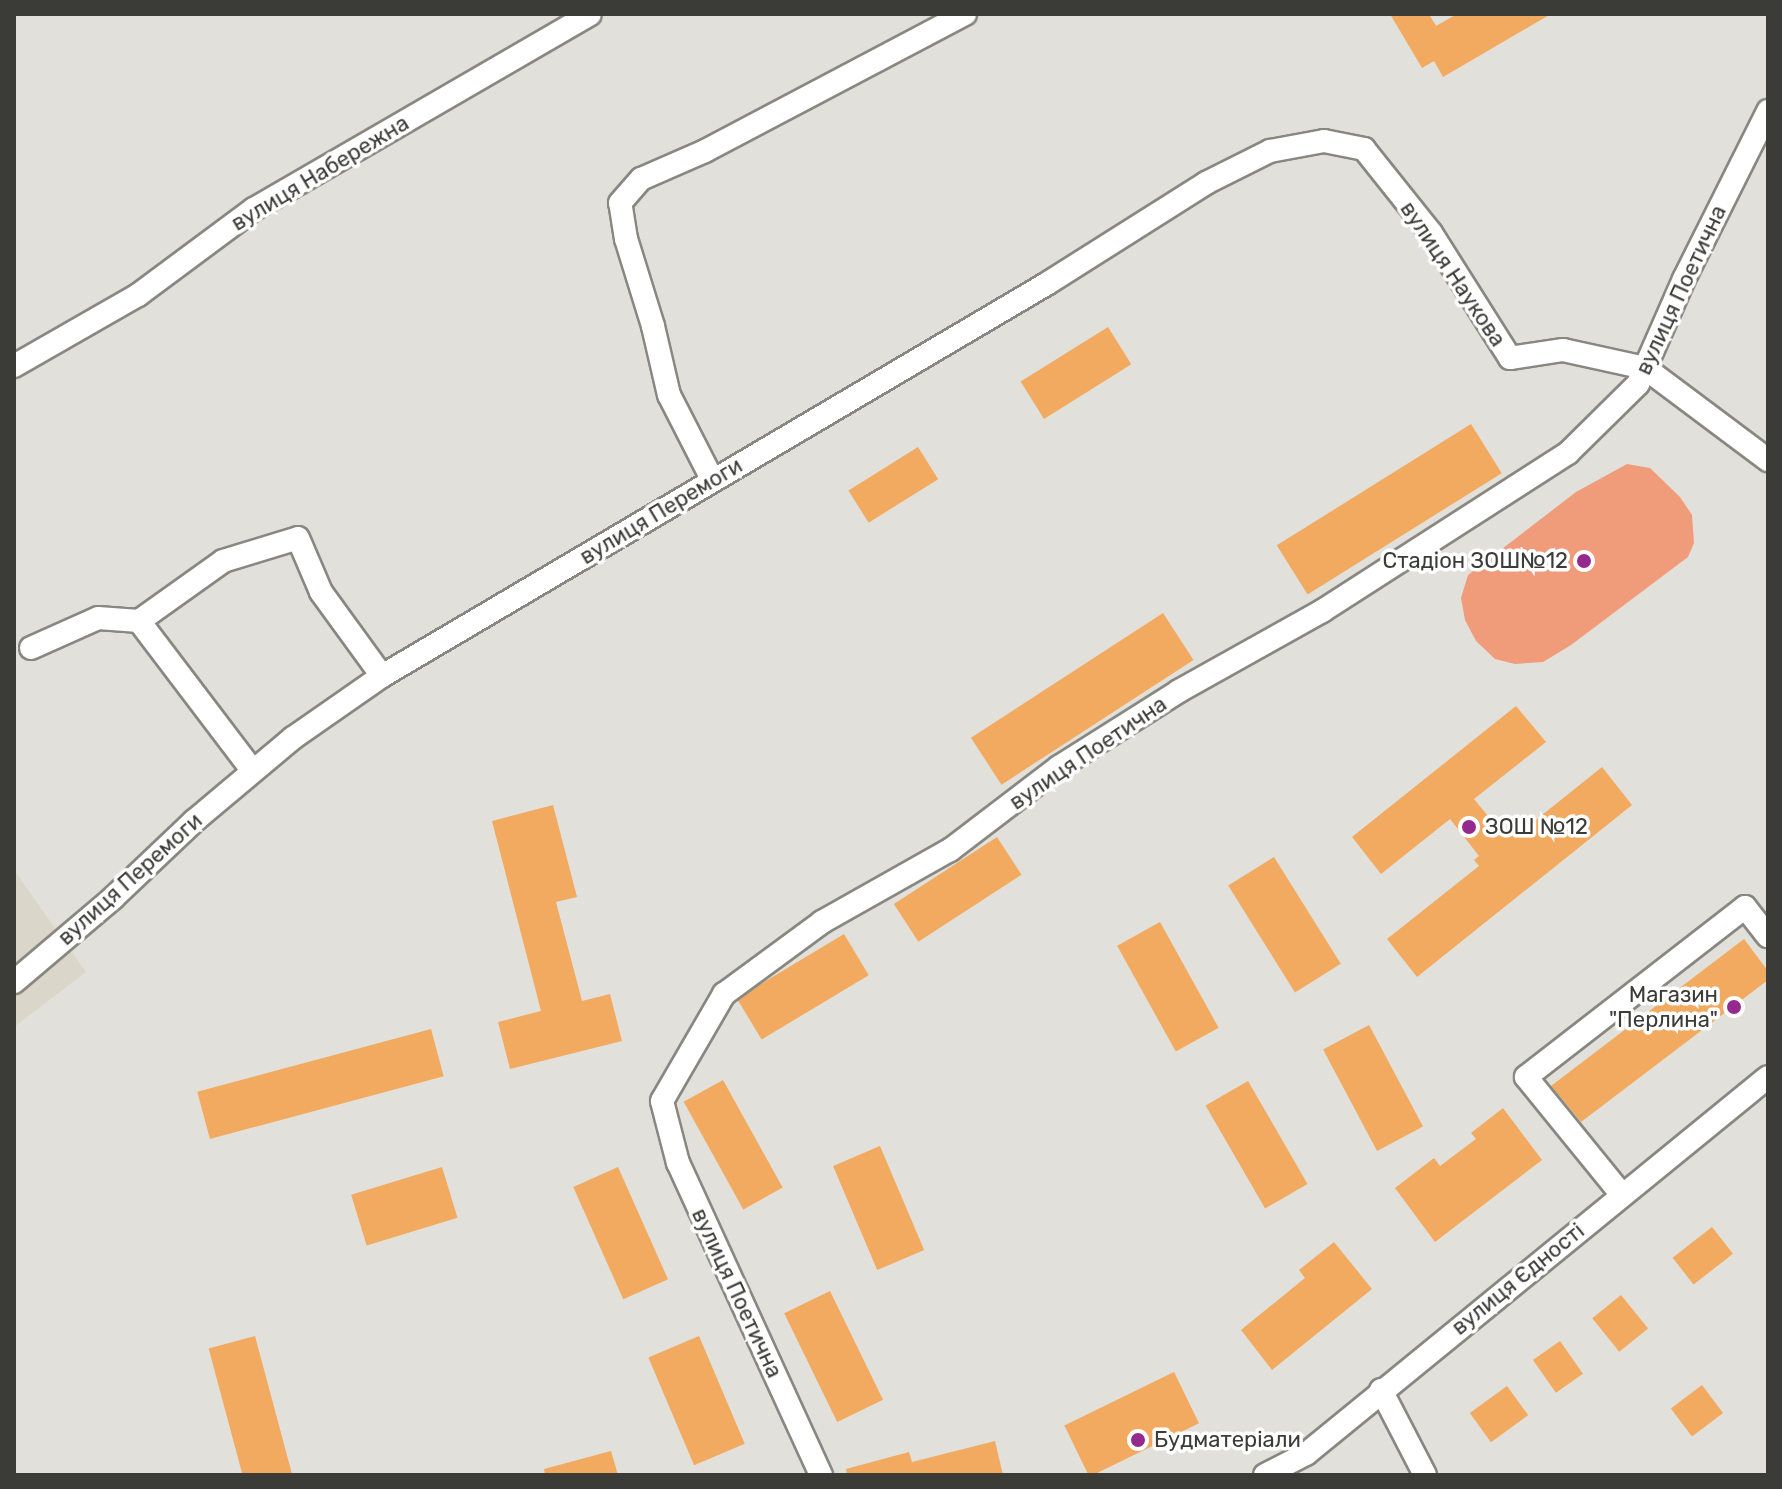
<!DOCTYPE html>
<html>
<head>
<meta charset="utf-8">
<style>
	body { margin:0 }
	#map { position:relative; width:1782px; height:1489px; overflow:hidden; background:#e2e0da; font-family:Rubik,sans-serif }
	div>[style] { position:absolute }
	.built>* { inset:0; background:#dad6c9 }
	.green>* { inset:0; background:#f09c7b }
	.building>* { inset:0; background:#f1aa5f; transform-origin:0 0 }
	.roads { filter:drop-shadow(2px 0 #898781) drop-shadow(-2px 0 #898781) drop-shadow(0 2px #898781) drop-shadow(0 -2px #898781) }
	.minor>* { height:22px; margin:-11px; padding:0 11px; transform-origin:11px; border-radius:11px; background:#fff }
	.dots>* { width:22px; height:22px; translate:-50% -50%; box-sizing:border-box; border:4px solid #fff; border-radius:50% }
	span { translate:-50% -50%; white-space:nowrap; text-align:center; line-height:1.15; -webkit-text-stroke:7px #fff; paint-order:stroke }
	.street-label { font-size:22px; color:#3b3b38 }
	.poi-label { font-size:22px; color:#3b3b38 }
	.right { translate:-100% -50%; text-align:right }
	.left { translate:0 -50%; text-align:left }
	.frame { position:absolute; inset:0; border:16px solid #3b3b38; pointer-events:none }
</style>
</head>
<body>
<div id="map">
	<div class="built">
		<div style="clip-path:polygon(14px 870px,86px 972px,14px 1027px)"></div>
	</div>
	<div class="green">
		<div style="clip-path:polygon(1627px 464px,1650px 468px,1680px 497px,1692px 515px,1694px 543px,1688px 557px,1571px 645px,1543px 662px,1515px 664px,1495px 659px,1476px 641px,1465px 620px,1461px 598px,1468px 575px,1576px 492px)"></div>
	</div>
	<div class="building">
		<div style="clip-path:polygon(1390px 14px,1429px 14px,1436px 26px,1457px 14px,1551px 14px,1443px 77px,1434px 61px,1422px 68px)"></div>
		<div style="left:1108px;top:327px;width:44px;height:103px;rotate:58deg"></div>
		<div style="left:1471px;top:424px;width:58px;height:229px;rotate:58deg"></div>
		<div style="left:918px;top:447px;width:38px;height:82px;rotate:58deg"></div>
		<div style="left:1163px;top:613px;width:56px;height:229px;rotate:57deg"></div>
		<div style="clip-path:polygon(1516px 706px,1546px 742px,1474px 799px,1501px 832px,1508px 827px,1516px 836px,1602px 767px,1632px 805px,1417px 977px,1387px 939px,1479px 866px,1474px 860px,1479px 856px,1450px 819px,1381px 874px,1352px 837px)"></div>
		<div style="clip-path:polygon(553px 805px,577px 897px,556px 902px,582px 1001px,610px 994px,622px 1041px,510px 1069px,498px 1022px,541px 1011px,492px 821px)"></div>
		<div style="left:997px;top:837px;width:45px;height:123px;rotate:57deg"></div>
		<div style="left:1274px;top:857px;width:126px;height:54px;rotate:58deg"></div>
		<div style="left:1160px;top:922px;width:121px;height:49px;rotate:61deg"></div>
		<div style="left:844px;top:934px;width:48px;height:125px;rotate:59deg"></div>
		<div style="clip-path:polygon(1744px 939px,1768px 971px,1768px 980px,1581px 1122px,1551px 1086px)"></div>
		<div style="left:1369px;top:1025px;width:115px;height:52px;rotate:62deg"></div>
		<div style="left:431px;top:1029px;width:49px;height:242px;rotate:75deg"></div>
		<div style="left:723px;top:1080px;width:123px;height:45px;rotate:61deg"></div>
		<div style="left:1248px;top:1081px;width:119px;height:49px;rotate:60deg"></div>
		<div style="clip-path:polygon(1503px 1108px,1542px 1160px,1435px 1242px,1395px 1188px,1434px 1158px,1440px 1166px,1476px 1139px,1471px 1133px)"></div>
		<div style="left:880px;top:1146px;width:113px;height:51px;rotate:67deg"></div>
		<div style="left:442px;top:1167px;width:53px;height:95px;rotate:73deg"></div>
		<div style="left:618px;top:1167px;width:123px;height:49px;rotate:66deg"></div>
		<div style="left:1712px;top:1227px;width:34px;height:50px;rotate:52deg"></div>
		<div style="clip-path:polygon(1334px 1242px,1372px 1289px,1272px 1370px,1241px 1330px,1305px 1278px,1299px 1270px)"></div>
		<div style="left:830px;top:1291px;width:121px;height:51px;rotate:64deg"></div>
		<div style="left:1621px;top:1295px;width:43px;height:37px;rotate:51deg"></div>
		<div style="left:255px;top:1336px;width:144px;height:48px;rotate:75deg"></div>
		<div style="left:699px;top:1336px;width:117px;height:55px;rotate:67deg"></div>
		<div style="left:1560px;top:1341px;width:40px;height:33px;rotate:55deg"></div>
		<div style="left:1174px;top:1372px;width:57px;height:122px;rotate:64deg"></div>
		<div style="left:1702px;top:1385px;width:35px;height:39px;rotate:53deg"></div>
		<div style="left:1507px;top:1386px;width:36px;height:46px;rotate:54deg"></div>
		<div style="clip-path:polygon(995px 1441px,1003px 1475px,847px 1475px,846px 1469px,909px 1452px,912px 1462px)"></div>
		<div style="clip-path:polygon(611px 1451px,618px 1475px,545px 1475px,544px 1469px)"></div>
	</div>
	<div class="roads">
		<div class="minor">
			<div style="left:14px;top:366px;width:143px;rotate:-29.8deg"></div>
			<div style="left:138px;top:295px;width:144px;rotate:-36.6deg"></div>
			<div style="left:254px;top:209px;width:388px;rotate:-30.1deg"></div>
			<div style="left:712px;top:479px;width:94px;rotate:-117.1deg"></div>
			<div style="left:669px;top:395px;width:71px;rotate:-103.1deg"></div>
			<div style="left:653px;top:326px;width:91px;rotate:-107.2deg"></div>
			<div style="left:626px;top:239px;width:36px;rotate:-99deg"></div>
			<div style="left:620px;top:203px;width:32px;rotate:-49deg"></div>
			<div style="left:641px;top:179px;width:70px;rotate:-23.6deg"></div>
			<div style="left:705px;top:151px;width:294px;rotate:-27.8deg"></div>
			<div style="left:139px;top:621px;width:188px;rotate:52.8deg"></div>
			<div style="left:31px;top:648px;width:73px;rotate:-24.1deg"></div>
			<div style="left:98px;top:618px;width:41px;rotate:4.2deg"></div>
			<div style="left:139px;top:621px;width:103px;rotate:-35.5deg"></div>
			<div style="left:223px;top:561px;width:78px;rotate:-17deg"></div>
			<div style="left:298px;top:538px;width:59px;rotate:66.9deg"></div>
			<div style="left:321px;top:592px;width:104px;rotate:54deg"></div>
			<div style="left:14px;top:982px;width:130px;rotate:-40.3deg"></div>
			<div style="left:113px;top:898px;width:112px;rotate:-43.5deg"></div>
			<div style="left:194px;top:821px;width:129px;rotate:-40deg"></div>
			<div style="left:293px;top:738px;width:108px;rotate:-34.9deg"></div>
			<div style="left:382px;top:676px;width:773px;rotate:-30.54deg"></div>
			<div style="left:1048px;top:283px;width:187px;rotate:-32.3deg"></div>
			<div style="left:1206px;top:183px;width:72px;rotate:-26.6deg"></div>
			<div style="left:1270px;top:151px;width:55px;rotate:-10.5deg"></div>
			<div style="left:1324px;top:141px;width:41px;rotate:11.3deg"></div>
			<div style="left:1364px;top:149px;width:107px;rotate:51.4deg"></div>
			<div style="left:1431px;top:233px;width:148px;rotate:57.7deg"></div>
			<div style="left:1510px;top:358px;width:54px;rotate:-8.6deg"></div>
			<div style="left:1563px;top:350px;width:84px;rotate:12.4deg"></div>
			<div style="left:1645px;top:368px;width:154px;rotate:36.8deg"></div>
			<div style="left:1622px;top:1195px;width:152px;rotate:-129.1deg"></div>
			<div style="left:1526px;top:1077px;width:277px;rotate:-37.8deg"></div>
			<div style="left:1745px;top:907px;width:37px;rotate:52deg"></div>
			<div style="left:1381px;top:1390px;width:96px;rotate:62.6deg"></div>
			<div style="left:821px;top:1475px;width:343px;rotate:-114.6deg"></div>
			<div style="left:678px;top:1163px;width:64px;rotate:-104.5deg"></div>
			<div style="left:662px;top:1101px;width:124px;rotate:-59.9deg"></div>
			<div style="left:724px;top:994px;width:122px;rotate:-36.3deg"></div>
			<div style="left:822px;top:922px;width:147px;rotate:-29.4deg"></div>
			<div style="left:950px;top:850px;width:137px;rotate:-37.3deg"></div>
			<div style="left:1059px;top:767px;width:142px;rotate:-32.3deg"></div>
			<div style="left:1179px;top:691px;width:164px;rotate:-29.2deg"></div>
			<div style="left:1322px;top:611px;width:292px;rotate:-32.7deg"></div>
			<div style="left:1568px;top:453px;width:98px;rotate:-44.6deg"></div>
			<div style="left:1638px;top:384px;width:115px;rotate:-66.3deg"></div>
			<div style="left:1684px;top:279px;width:188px;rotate:-63.4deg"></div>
			<div style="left:1265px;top:1475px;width:46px;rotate:-27.1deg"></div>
			<div style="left:1306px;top:1454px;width:596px;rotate:-39.22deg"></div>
		</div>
	</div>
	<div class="dots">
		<div style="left:1584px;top:561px;background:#942a8e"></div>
		<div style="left:1469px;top:827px;background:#942a8e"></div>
		<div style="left:1734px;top:1007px;background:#942a8e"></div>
		<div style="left:1138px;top:1440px;background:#942a8e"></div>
	</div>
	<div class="street-label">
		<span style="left:320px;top:173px;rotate:-31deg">вулиця Набережна</span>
		<span style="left:1453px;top:274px;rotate:56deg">вулиця Наукова</span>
		<span style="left:1681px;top:290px;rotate:-65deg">вулиця Поетична</span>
		<span style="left:661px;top:511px;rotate:-31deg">вулиця Перемоги</span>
		<span style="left:1088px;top:753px;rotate:-34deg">вулиця Поетична</span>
		<span style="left:130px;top:879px;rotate:-42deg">вулиця Перемоги</span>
		<span style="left:1518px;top:1279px;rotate:-39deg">вулиця Єдності</span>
		<span style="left:737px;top:1293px;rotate:65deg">вулиця Поетична</span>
	</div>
	<div class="poi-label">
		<span class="right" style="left:1568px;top:561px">Стадіон ЗОШ№12</span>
		<span class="left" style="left:1485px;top:827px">ЗОШ №12</span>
		<span class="right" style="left:1718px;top:1007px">Магазин<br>"Перлина"</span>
		<span class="left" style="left:1154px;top:1440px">Будматеріали</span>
	</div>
	<div class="frame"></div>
</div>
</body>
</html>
